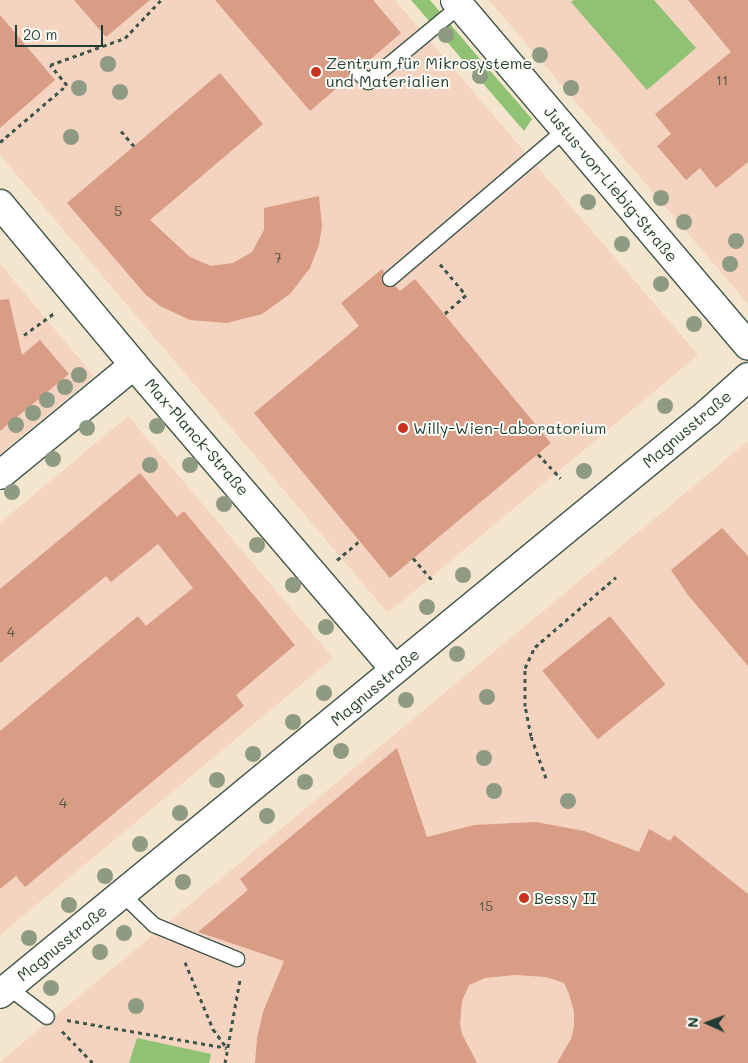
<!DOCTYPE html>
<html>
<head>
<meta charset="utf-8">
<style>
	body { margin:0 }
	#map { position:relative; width:748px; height:1063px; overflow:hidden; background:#f4e6ce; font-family:Mali,sans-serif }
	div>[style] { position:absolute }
	.built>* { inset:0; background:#f5d3c1 }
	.green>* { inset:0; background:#8fc273 }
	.building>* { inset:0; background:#d99c84; transform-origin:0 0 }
	.path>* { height:3px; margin-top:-1.5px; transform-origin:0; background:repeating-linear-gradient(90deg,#3f564b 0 4px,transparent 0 8px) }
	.roads { filter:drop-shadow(1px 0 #3f564b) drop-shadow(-1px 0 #3f564b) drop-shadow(0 1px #3f564b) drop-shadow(0 -1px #3f564b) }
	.lane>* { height:14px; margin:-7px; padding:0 7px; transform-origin:7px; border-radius:7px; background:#fff }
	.street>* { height:28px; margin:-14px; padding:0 14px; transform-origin:14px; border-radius:14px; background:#fff }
	.trees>* { width:16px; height:16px; margin:-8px; border-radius:50%; background:#8e9b82 }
	.dots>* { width:14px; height:14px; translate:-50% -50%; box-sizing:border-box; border:2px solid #fdfcf7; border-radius:50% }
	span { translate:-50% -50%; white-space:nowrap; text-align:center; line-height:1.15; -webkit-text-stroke:4px #fdfcf7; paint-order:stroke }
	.number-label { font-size:14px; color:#4e5548 }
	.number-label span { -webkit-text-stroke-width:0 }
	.poi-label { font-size:16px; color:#1f3d34 }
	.left { translate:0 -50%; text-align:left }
	.street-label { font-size:16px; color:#1f3d34 }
	.north { position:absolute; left:683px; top:998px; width:50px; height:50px; -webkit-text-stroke:4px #fdfcf7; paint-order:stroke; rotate:272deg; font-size:14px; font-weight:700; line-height:20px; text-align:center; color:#1f3d34 }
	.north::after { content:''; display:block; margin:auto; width:18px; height:22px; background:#1f3d34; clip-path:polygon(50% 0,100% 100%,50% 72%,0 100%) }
	.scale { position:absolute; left:15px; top:25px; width:88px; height:22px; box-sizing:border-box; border:2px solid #1f3d34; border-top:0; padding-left:6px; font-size:15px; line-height:18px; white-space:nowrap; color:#1f3d34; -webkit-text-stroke:4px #fdfcf7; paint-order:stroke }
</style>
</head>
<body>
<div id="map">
	<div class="built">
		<div style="clip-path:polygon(0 0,395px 0,698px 355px,388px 613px,0 155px)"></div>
		<div style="clip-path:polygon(489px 0,748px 0,748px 304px)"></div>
		<div style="clip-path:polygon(0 264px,94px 376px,0 454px)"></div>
		<div style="clip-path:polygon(128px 416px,333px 658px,0 935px,0 523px)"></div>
		<div style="clip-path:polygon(748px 441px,748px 1063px,0 1063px,0 1062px)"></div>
	</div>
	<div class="green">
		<div style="clip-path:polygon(411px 0,430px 0,473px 51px,532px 119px,524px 131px)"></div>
		<div style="clip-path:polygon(574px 0,654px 0,696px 48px,647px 90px,571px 2px)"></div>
		<div style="clip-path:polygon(137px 1038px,211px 1054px,209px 1063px,129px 1063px)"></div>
	</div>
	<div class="building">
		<div style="clip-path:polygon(74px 0,150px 0,106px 37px)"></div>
		<div style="clip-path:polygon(215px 0,373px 0,401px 33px,364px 65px,359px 62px,351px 65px,348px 69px,350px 77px,310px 111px)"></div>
		<div style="clip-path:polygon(688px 0,748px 0,748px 162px,716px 188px,700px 168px,686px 180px,657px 146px,671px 134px,655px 114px,731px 52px)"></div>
		<div style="clip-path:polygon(0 15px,55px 80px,0 128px)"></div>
		<div style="clip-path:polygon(220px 73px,263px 124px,150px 220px,190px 257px,211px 266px,233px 263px,252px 252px,264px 230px,264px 208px,319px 196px,322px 226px,319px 245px,310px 268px,290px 294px,262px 314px,227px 323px,190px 320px,160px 306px,146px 295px,67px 203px)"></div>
		<div style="clip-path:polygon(382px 269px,384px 272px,382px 277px,383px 284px,388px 287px,395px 286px,400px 291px,415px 279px,551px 443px,390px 578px,254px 413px,359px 326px,341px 303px)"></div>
		<div style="clip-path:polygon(9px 299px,22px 355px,40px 340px,69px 374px,0 431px,0 300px)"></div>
		<div style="clip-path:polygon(140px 473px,177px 517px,184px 511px,295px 645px,236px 695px,244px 706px,25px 887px,16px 876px,0 889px,0 731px,138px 616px,146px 626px,193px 588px,158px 544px,111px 582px,106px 576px,0 663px,0 589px)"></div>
		<div style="clip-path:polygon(722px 528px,748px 556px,748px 666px,688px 595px,671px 570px)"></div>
		<div style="left:610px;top:616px;width:88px;height:87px;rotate:51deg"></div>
		<div style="clip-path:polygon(397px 748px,427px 837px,474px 825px,536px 822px,584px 831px,639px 852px,649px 829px,670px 841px,674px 835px,748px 894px,748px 1063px,557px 1063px,571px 1039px,574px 1027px,574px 1012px,569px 994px,564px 983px,546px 977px,515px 975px,485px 978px,469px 985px,462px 1001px,460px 1024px,462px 1034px,477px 1063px,255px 1063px,257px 1038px,263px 1012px,284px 961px,198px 932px,248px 890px,240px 879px)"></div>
	</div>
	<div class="path">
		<div style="left:121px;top:131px;width:20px;rotate:49deg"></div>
		<div style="left:0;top:142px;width:88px;rotate:-40.4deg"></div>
		<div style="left:67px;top:85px;width:26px;rotate:-130deg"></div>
		<div style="left:50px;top:65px;width:80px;rotate:-19.8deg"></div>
		<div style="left:125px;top:38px;width:52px;rotate:-46.5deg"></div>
		<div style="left:440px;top:264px;width:40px;rotate:50deg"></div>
		<div style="left:466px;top:295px;width:29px;rotate:139deg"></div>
		<div style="left:24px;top:335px;width:37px;rotate:-36deg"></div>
		<div style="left:538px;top:454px;width:33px;rotate:47deg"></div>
		<div style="left:413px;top:558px;width:32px;rotate:49deg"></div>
		<div style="left:337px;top:560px;width:30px;rotate:-40deg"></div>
		<div style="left:546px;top:778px;width:45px;rotate:-109.7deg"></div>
		<div style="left:531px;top:736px;width:31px;rotate:-101deg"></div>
		<div style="left:525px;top:706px;width:38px;rotate:-90deg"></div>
		<div style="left:525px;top:668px;width:23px;rotate:-65deg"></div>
		<div style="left:535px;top:647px;width:107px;rotate:-40.8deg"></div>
		<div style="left:185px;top:962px;width:73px;rotate:67.3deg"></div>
		<div style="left:213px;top:1029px;width:24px;rotate:54deg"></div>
		<div style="left:67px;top:1020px;width:162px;rotate:9.9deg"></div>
		<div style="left:62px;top:1031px;width:45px;rotate:45.9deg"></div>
		<div style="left:225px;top:1063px;width:84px;rotate:-79.8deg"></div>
	</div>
	<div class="roads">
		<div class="lane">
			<div style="left:357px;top:71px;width:16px;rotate:45deg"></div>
			<div style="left:368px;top:82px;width:119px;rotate:-39.6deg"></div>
			<div style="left:390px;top:279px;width:230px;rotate:-40.4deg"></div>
			<div style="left:122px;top:894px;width:45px;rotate:44.1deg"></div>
			<div style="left:154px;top:925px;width:90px;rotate:22.3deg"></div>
			<div style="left:8px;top:987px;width:49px;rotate:37.6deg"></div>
		</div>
		<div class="street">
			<div style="left:455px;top:0;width:453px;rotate:49.7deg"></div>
			<div style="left:0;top:204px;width:209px;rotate:50.2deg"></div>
			<div style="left:134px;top:365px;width:401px;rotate:49.4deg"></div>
			<div style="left:0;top:475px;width:173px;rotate:-39.4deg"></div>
			<div style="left:0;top:994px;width:917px;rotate:-39.38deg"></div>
			<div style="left:709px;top:412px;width:52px;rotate:-41.9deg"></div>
		</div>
	</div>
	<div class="trees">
		<div style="left:446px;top:35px"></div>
		<div style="left:540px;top:55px"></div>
		<div style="left:108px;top:64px"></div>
		<div style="left:480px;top:76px"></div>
		<div style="left:79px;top:88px"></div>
		<div style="left:571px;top:88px"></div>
		<div style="left:120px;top:92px"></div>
		<div style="left:71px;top:137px"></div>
		<div style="left:661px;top:198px"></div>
		<div style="left:588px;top:202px"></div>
		<div style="left:684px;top:222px"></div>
		<div style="left:736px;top:241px"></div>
		<div style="left:622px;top:244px"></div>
		<div style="left:730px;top:264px"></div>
		<div style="left:661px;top:284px"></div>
		<div style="left:694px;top:324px"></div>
		<div style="left:79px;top:375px"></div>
		<div style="left:65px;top:387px"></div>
		<div style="left:47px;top:400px"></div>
		<div style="left:665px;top:406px"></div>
		<div style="left:33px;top:413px"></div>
		<div style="left:16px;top:425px"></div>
		<div style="left:157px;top:426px"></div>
		<div style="left:87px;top:428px"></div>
		<div style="left:53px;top:459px"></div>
		<div style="left:150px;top:465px"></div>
		<div style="left:190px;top:465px"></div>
		<div style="left:584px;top:471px"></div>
		<div style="left:12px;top:492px"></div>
		<div style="left:224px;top:504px"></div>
		<div style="left:257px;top:545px"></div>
		<div style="left:463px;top:575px"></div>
		<div style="left:293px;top:585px"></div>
		<div style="left:427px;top:607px"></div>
		<div style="left:326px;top:627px"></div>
		<div style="left:457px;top:654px"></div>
		<div style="left:324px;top:693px"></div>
		<div style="left:487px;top:697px"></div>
		<div style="left:406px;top:700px"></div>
		<div style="left:293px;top:722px"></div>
		<div style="left:341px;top:751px"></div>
		<div style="left:253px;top:754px"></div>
		<div style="left:484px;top:758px"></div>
		<div style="left:217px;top:780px"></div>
		<div style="left:305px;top:782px"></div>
		<div style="left:494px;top:791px"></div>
		<div style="left:568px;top:801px"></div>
		<div style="left:180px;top:813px"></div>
		<div style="left:267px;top:816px"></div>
		<div style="left:140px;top:844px"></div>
		<div style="left:105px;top:876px"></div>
		<div style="left:183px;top:882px"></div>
		<div style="left:69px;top:905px"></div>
		<div style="left:124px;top:933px"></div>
		<div style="left:29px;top:938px"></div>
		<div style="left:100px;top:952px"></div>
		<div style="left:51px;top:988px"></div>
		<div style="left:136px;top:1006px"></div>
	</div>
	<div class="dots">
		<div style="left:316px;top:72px;background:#c8321e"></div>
		<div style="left:403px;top:428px;background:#c8321e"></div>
		<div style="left:524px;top:898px;background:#c8321e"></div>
	</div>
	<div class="number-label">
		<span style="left:722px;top:80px">11</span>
		<span style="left:118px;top:211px">5</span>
		<span style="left:278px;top:258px">7</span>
		<span style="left:11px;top:632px">4</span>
		<span style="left:63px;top:803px">4</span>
		<span style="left:486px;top:906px">15</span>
	</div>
	<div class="poi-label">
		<span class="left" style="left:326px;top:72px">Zentrum für Mikrosysteme<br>und Materialien</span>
		<span class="left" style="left:413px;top:428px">Willy-Wien-Laboratorium</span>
		<span class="left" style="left:534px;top:898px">Bessy II</span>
	</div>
	<div class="street-label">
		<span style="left:611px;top:184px;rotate:50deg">Justus-von-Liebig-Straße</span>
		<span style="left:687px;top:429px;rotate:-40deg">Magnusstraße</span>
		<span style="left:197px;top:437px;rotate:49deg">Max-Planck-Straße</span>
		<span style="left:375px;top:687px;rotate:-40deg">Magnusstraße</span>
		<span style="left:62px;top:943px;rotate:-39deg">Magnusstraße</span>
	</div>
	<div class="north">N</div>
	<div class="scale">20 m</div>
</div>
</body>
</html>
